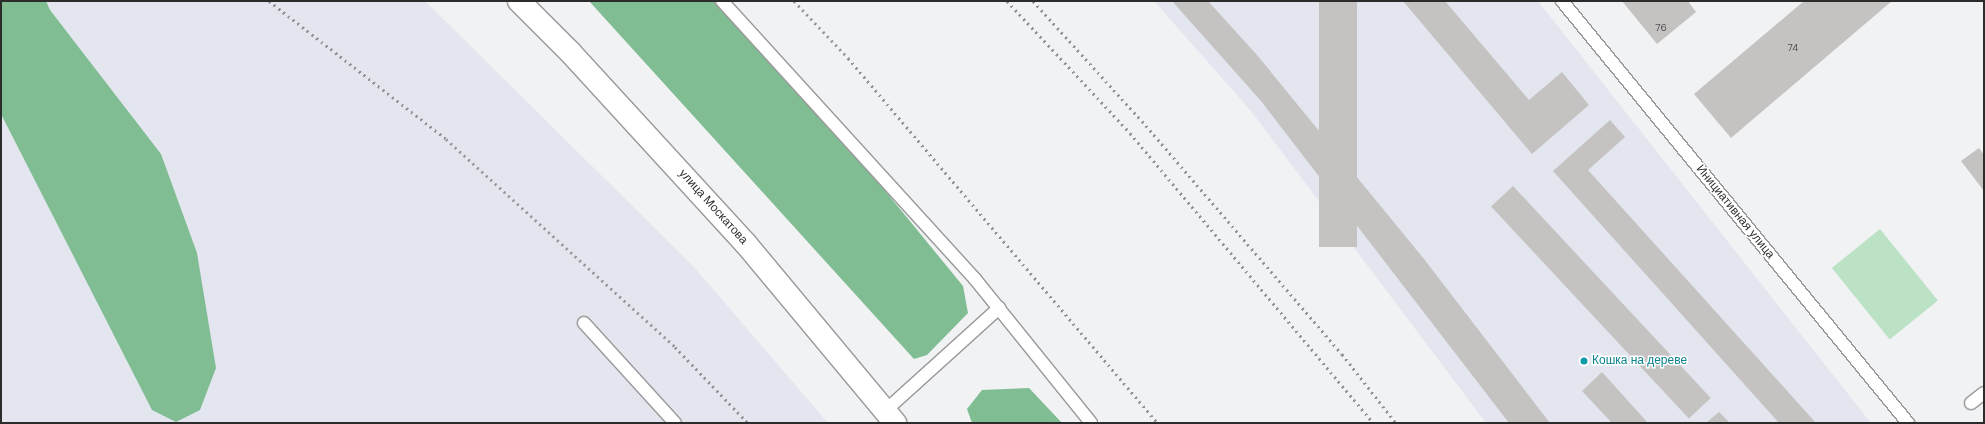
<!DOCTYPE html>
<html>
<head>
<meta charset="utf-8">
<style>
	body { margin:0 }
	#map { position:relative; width:1985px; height:424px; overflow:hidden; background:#f1f2f4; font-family:"DM Sans",sans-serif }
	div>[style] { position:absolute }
	.built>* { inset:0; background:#e3e6ef }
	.green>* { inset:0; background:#bce2c6; transform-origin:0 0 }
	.forest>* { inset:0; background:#81bd93 }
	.building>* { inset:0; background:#c5c2c2; transform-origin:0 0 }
	.roads { filter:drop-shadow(1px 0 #99999b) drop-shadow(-1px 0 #99999b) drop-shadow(0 1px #99999b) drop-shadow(0 -1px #99999b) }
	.service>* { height:12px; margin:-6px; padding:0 6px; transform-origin:6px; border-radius:6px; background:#fff }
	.secondary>* { height:22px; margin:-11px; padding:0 11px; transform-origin:11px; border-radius:11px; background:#fff }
	.rail>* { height:3px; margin-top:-1.5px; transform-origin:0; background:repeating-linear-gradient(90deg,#939395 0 2px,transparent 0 6px) }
	.dots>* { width:11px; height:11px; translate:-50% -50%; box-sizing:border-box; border:2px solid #fff; border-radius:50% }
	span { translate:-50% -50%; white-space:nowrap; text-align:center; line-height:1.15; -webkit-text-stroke:3px #fff; paint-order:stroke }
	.number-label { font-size:10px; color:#525252 }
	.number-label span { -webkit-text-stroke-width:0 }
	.street-label { font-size:12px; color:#2c2c2d }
	.culture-label { font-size:12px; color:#0d838f }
	.left { translate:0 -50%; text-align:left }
	.frame { position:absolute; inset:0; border:2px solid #2c2c2d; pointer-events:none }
</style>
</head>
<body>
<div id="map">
	<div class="built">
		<div style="clip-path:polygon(1px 1px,425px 1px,694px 267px,828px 423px,1px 423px)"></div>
		<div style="clip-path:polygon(1154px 1px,1538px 1px,1871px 423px,1486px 423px,1251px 111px)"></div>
	</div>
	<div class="green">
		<div style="left:1880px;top:229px;width:92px;height:62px;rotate:51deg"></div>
	</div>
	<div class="forest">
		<div style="clip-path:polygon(1px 1px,46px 1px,50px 10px,161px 154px,197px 253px,216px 368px,200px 410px,176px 422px,152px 410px,1px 114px)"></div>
		<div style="clip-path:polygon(589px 1px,730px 1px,963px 286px,968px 313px,927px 355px,914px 359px)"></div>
		<div style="clip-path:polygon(1029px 388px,1062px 423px,972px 423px,967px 409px,982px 390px)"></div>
	</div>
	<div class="building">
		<div style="clip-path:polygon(1172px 1px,1208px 1px,1257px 55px,1424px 259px,1550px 423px,1509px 423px,1261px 101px)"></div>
		<div style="left:1319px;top:1px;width:38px;height:246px"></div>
		<div style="clip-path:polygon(1403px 1px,1445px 1px,1529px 100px,1562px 72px,1589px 105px,1532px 154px)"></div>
		<div style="clip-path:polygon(1622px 1px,1688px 1px,1696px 12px,1657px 44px)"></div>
		<div style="clip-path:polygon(1804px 1px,1892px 1px,1731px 138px,1694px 94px)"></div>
		<div style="clip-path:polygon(1610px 120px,1625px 137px,1588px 170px,1816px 423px,1779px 423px,1553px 171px)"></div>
		<div style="clip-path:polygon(1979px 148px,1984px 155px,1984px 191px,1961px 161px)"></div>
		<div style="left:1513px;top:186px;width:290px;height:30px;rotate:47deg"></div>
		<div style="clip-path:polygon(1602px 372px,1648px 423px,1612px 423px,1582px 391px)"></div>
		<div style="clip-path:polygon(1719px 412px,1730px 423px,1706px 423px)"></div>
	</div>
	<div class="roads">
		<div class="service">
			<div style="left:722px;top:1px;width:376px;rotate:47.7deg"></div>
			<div style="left:975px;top:279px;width:185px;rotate:51.1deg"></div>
			<div style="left:1562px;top:1px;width:546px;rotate:50.65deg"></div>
			<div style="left:584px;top:323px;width:135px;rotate:47.7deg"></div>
			<div style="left:1971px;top:403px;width:16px;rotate:-38deg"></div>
			<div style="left:885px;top:411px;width:154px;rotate:-42.1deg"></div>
		</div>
		<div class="secondary">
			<div style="left:519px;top:1px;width:72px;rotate:45deg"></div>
			<div style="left:570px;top:52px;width:260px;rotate:47.5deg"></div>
			<div style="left:746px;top:244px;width:233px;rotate:50.2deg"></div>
		</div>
	</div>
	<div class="rail">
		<div style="left:269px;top:1px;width:224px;rotate:37.9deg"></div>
		<div style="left:446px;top:139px;width:309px;rotate:42.2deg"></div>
		<div style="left:675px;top:347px;width:105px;rotate:46.2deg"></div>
		<div style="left:794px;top:1px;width:79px;rotate:46.5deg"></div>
		<div style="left:848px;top:58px;width:478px;rotate:49.7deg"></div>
		<div style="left:1007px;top:1px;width:180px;rotate:47deg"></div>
		<div style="left:1130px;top:133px;width:378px;rotate:50deg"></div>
		<div style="left:1033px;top:1px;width:162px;rotate:47.8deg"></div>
		<div style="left:1142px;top:121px;width:307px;rotate:49.4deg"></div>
		<div style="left:1342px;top:354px;width:88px;rotate:52deg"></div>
	</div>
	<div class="dots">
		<div style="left:1584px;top:361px;background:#0f9aa8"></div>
	</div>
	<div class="number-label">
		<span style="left:1661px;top:28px">76</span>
		<span style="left:1793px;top:48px">74</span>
	</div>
	<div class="street-label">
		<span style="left:713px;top:207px;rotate:48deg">улица Москатова</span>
		<span style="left:1735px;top:212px;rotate:51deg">Инициативная улица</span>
	</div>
	<div class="culture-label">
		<span class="left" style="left:1592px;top:361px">Кошка на дереве</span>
	</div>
	<div class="frame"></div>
</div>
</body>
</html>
